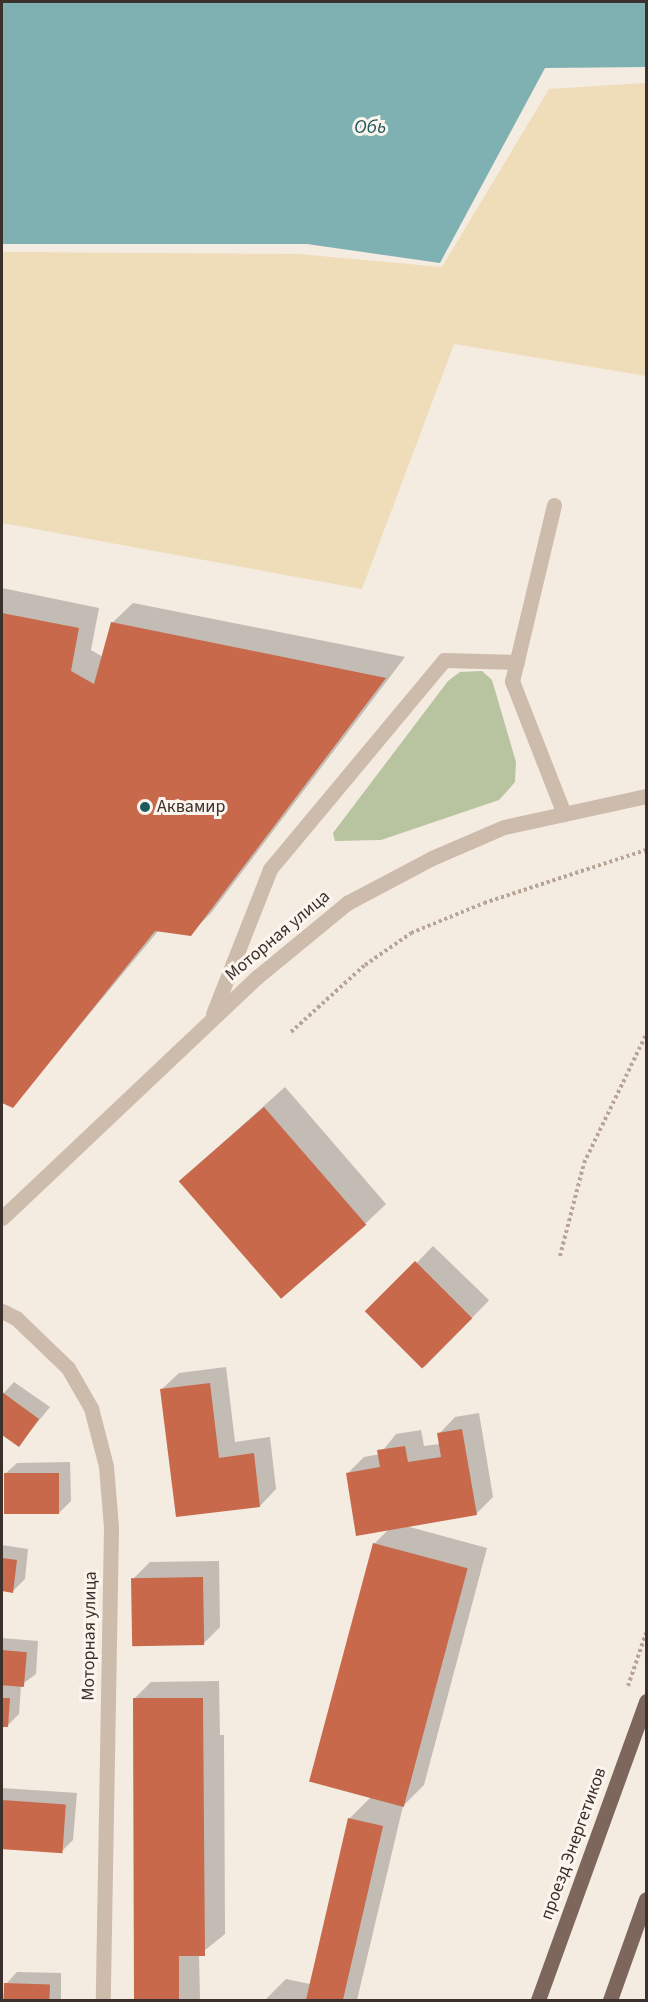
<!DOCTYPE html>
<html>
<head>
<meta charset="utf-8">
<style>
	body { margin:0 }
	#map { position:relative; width:648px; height:2002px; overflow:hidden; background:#f4ebe1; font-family:"Source Sans 3",sans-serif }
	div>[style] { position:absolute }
	.green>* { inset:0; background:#b8c4a0 }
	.sand>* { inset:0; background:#efdcb8 }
	.water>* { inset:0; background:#7fb0b2 }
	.shadow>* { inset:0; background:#0003; transform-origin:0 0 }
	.building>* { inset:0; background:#c8694b; transform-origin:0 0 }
	.path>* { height:4px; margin-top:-2px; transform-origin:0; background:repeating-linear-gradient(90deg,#b9a596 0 3px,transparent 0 6px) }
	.tertiary>* { height:15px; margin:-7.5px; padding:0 7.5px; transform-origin:7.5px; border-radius:7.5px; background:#cdbbac }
	.primary>* { height:15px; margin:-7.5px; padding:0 7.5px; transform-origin:7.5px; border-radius:7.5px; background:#7d675c }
	.dots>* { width:16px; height:16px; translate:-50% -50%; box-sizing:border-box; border:3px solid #fbf5ee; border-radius:50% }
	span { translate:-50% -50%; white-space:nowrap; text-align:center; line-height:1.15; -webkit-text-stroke:6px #fbf5ee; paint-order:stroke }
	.poi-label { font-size:18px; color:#3b302b }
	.left { translate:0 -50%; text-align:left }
	.street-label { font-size:18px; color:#3b302b }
	.water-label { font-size:20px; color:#1f5a5e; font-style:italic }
	.frame { position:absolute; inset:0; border:3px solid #3b302b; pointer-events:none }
</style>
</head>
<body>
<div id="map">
	<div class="green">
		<div style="clip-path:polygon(482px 671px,492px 680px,516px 762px,515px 782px,499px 800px,381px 840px,335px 841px,333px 833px,448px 681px,460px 672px)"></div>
	</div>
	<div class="sand">
		<div style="clip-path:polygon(646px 83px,646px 376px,454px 344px,362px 589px,2px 523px,2px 252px,299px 254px,442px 267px,549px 89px)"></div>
	</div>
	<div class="water">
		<div style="clip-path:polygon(2px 2px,646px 2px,646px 67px,545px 68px,440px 263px,307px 244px,2px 244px)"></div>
	</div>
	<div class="shadow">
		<div style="clip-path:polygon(2px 588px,99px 608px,91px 650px,103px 657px,112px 623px,133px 603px,405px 657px,211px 913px,190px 934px,159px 930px,13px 1106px,2px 1102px)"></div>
		<div style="clip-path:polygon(285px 1087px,386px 1204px,365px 1224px,180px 1181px)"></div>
		<div style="left:433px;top:1246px;width:78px;height:93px;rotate:44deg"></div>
		<div style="clip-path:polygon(226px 1367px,235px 1442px,270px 1437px,276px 1489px,260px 1506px,177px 1516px,162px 1389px,179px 1373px)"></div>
		<div style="clip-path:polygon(14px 1382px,50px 1407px,19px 1445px,2px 1433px,2px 1395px)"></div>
		<div style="clip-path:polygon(479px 1413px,493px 1497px,476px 1514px,406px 1526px,487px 1548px,424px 1785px,403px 1806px,357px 2000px,265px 2000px,286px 1979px,310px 1984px,349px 1819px,371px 1797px,374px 1544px,389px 1529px,347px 1474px,364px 1457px,380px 1454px,396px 1434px,421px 1430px,424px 1446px,440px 1444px,439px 1434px,455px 1417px)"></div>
		<div style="clip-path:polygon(70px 1462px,71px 1501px,59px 1513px,5px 1474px,17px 1463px)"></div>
		<div style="clip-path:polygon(2px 1545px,28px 1549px,25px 1579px,13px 1591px,2px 1590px)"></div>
		<div style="clip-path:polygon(219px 1561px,220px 1627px,203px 1644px,133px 1579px,150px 1562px)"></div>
		<div style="clip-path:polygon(2px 1638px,38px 1641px,36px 1674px,21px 1685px,19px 1714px,7px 1726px,2px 1726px)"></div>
		<div style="clip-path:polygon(219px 1681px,220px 1735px,224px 1735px,225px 1934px,199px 1955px,200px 2000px,136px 2000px,134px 1699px,151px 1682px)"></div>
		<div style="clip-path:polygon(2px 1788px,77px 1793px,73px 1840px,61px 1852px,2px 1848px)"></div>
		<div style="clip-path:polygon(17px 1972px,61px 1973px,61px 2000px,5px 2000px,6px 1984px)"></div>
	</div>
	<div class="building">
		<div style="clip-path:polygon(2px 613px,79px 628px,71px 671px,94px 684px,111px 622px,386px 678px,191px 936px,155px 931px,13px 1108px,2px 1103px)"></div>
		<div style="left:264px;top:1107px;width:156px;height:113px;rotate:49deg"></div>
		<div style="left:415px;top:1261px;width:81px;height:71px;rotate:45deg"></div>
		<div style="clip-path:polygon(210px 1383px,219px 1458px,254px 1453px,260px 1507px,176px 1517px,160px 1389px)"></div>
		<div style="clip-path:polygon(2px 1392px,39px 1419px,19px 1447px,2px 1435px)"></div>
		<div style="clip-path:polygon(462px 1429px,477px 1515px,356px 1536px,346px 1473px,380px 1467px,377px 1450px,405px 1446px,408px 1462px,441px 1457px,437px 1433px)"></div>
		<div style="left:59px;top:1473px;width:41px;height:55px;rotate:90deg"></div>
		<div style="left:373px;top:1543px;width:98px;height:247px;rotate:15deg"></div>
		<div style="clip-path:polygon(2px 1558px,17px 1560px,13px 1593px,2px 1591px)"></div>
		<div style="left:203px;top:1577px;width:68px;height:72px;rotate:89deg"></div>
		<div style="left:2px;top:1650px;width:25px;height:35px;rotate:5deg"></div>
		<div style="clip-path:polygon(2px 1698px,10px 1698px,8px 1727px,2px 1727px)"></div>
		<div style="clip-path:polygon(133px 1698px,203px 1698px,205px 1956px,179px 1956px,179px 2000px,134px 2000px)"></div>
		<div style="left:2px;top:1800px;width:64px;height:49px;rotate:4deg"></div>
		<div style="left:348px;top:1818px;width:36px;height:187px;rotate:13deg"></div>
		<div style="left:4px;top:1983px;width:46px;height:17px;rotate:2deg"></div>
	</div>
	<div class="path">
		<div style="left:291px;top:1032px;width:100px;rotate:-42.2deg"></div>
		<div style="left:365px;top:965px;width:56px;rotate:-34.8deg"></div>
		<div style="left:411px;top:933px;width:79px;rotate:-22.3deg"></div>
		<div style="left:484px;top:903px;width:170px;rotate:-18.1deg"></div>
		<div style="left:560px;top:1256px;width:96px;rotate:-75.5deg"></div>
		<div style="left:584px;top:1163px;width:142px;rotate:-64.2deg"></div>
		<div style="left:628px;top:1686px;width:56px;rotate:-71.2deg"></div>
	</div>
	<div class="tertiary">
		<div style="left:554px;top:505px;width:181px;rotate:103.4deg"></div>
		<div style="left:512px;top:681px;width:143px;rotate:68.6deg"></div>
		<div style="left:213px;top:1014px;width:156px;rotate:-68.5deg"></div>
		<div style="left:270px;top:869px;width:272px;rotate:-50.2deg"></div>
		<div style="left:444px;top:660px;width:73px;rotate:1.6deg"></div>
		<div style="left:2px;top:1218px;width:351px;rotate:-43.4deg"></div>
		<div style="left:257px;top:977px;width:117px;rotate:-39.4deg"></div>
		<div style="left:347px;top:903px;width:96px;rotate:-27.9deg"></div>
		<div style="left:432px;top:858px;width:78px;rotate:-23.3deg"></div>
		<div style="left:504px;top:827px;width:145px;rotate:-12.3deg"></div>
		<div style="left:2px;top:1311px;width:16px;rotate:27deg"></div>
		<div style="left:16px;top:1318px;width:72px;rotate:43.9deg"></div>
		<div style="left:68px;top:1368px;width:46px;rotate:60.1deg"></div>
		<div style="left:91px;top:1408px;width:60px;rotate:75.5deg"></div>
		<div style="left:106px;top:1466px;width:61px;rotate:85.3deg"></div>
		<div style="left:111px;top:1527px;width:473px;rotate:91deg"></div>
	</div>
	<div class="primary">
		<div style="left:538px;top:2000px;width:318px;rotate:-70.1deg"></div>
		<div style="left:610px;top:2000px;width:107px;rotate:-70.4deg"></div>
	</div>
	<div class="dots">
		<div style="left:145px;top:807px;background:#1f5a5e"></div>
	</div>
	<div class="poi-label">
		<span class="left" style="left:157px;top:807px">Аквамир</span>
	</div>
	<div class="street-label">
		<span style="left:278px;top:936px;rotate:-40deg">Моторная улица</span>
		<span style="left:90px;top:1636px;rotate:-89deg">Моторная улица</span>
		<span style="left:574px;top:1844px;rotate:-70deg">проезд Энергетиков</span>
	</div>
	<div class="water-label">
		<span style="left:370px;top:127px">Обь</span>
	</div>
	<div class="frame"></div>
</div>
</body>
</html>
